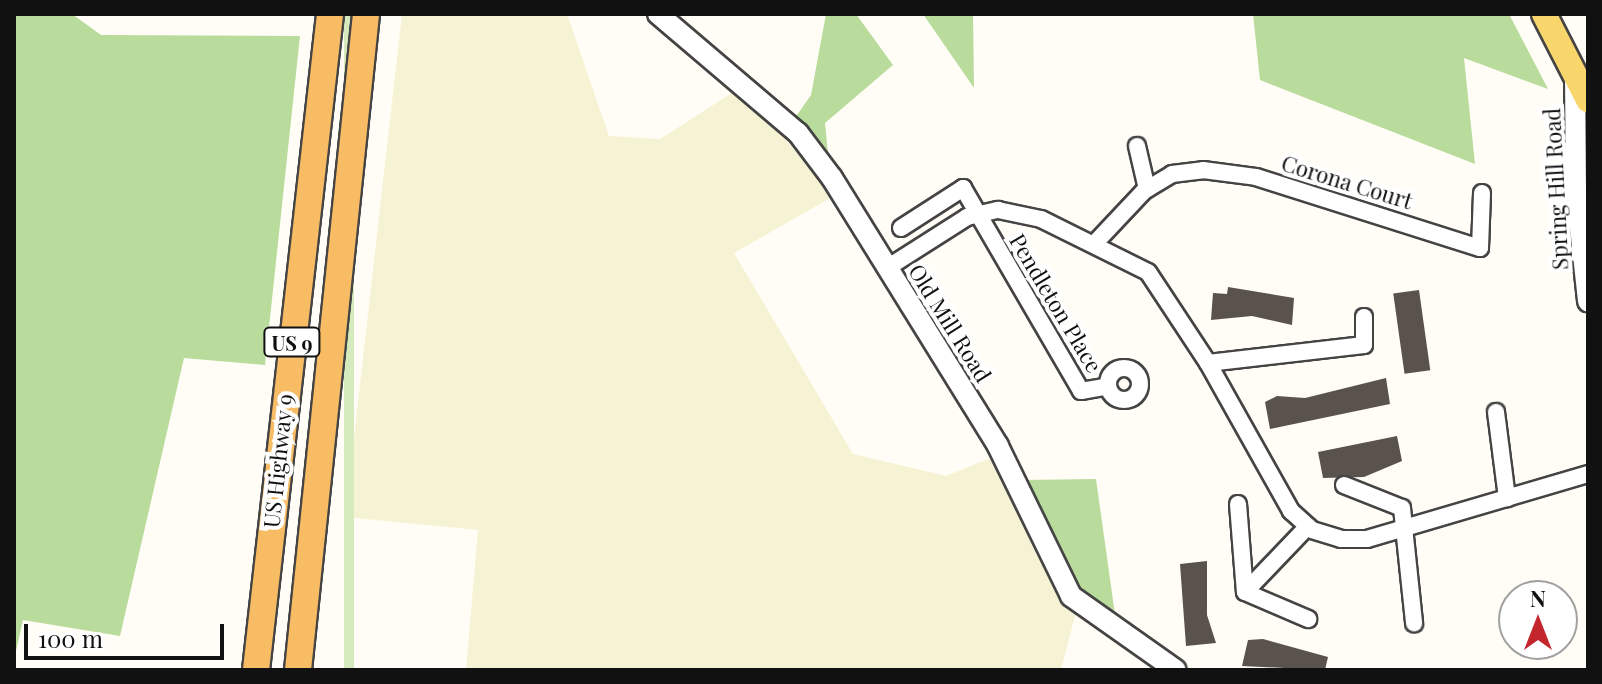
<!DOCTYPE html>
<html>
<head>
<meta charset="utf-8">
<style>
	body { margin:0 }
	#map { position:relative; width:1602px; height:684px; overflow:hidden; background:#fffdf5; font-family:"Playfair Display",serif }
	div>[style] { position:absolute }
	.farmland>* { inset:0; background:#f6f3d4 }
	.green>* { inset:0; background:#d5ebbd; transform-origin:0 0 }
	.forest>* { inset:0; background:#b9dc9c }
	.building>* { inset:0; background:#5a524d; transform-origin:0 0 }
	.roads { filter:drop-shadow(2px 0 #444) drop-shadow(-2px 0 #444) drop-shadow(0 2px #444) drop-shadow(0 -2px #444) }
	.minor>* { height:16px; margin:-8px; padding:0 8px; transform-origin:8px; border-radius:8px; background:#fff }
	.minor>.ring { margin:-8px; padding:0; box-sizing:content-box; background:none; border:16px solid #fff; border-radius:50% }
	.tertiary>* { height:20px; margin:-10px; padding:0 10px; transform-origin:10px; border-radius:10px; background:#fff }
	.primary>* { height:24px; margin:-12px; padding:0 12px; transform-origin:12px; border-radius:12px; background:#f9d66b }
	.trunk>* { height:26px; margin:-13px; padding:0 13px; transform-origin:13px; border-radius:13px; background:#f7bc64 }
	span { translate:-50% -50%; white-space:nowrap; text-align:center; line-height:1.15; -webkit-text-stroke:8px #fff; paint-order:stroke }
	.shield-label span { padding:2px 6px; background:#fff; border:2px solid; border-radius:6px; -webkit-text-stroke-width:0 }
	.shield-label { font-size:20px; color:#111; font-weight:700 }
	.street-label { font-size:22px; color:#111 }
	.frame { position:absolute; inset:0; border:16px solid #111; pointer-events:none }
	.north { position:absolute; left:1498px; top:580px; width:80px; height:80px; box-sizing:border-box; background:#fff; border:2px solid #a0a0a0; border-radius:50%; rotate:0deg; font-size:22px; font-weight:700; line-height:32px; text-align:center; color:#111 }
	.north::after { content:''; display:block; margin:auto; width:28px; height:36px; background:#c4262e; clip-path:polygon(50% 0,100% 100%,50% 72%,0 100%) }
	.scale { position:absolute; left:24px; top:624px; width:200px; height:36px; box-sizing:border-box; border:4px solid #111; border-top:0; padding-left:10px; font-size:24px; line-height:28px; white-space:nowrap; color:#111; -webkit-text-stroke:6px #fff; paint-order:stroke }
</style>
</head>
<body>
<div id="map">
	<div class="farmland">
		<div style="clip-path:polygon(402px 14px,567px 14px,609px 136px,660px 139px,743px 86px,832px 197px,734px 253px,853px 454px,946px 476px,993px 457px,1036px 554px,1076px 612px,1061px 670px,466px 670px,478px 530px,345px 517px)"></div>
	</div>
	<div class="green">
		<div style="left:344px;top:14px;width:10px;height:660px"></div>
	</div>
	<div class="forest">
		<div style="clip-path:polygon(14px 14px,72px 14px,101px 35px,300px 36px,265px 365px,184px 358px,120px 636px,23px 620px,14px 660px)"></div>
		<div style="clip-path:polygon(826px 14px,856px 14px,893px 65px,825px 123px,829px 163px,795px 118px,811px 95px)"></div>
		<div style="clip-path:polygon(923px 14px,973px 14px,974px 88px)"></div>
		<div style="clip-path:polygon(1253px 14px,1509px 14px,1548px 89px,1464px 58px,1475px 164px,1260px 80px)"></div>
		<div style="clip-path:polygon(1096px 479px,1117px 629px,1081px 596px,1021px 480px)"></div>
	</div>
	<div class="building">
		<div style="clip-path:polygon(1228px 287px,1294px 298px,1292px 325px,1252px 316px,1211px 320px,1213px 293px,1227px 294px)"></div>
		<div style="left:1419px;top:290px;width:81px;height:26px;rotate:82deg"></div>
		<div style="clip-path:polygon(1386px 378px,1390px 404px,1270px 429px,1265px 402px,1277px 396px,1305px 398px)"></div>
		<div style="clip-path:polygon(1397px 436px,1402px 461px,1364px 477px,1323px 478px,1318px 452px)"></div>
		<div style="clip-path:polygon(1207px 561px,1207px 615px,1216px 643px,1186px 646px,1180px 564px)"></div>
		<div style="clip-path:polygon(1263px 639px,1328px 657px,1325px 670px,1242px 666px,1248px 640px)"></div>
	</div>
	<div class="roads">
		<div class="minor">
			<div style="left:1137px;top:146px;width:44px;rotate:76.9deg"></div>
			<div style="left:901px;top:228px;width:74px;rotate:-32.8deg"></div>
			<div style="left:963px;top:188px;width:235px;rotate:59.8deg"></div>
			<div style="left:1081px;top:391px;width:27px;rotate:-10deg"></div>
			<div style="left:1096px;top:242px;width:70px;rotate:-46.7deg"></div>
			<div style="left:1144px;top:191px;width:33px;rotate:-31deg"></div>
			<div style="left:1172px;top:174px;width:31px;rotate:-7deg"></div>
			<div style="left:1203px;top:170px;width:53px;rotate:7.5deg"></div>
			<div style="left:1256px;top:177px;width:235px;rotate:17.6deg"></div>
			<div style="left:1480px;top:248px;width:55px;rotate:-87.9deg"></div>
			<div style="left:887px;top:268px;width:95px;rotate:-32.5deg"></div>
			<div style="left:967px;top:217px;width:32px;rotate:-13deg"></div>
			<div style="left:998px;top:210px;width:44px;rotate:11.8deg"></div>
			<div style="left:1041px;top:219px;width:119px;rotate:26.4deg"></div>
			<div style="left:1148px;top:272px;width:109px;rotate:56.6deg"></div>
			<div style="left:1208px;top:363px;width:157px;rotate:-6.6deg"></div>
			<div style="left:1364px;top:345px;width:28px;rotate:-90deg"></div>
			<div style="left:1208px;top:363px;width:170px;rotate:60.7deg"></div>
			<div style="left:1291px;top:511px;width:28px;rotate:42deg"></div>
			<div style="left:1312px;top:530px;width:30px;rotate:17deg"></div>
			<div style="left:1341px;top:539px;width:26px"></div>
			<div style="left:1367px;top:539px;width:230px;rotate:-16.4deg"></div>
			<div class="ring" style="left:1108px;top:368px;width:16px;height:16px"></div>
			<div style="left:1496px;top:412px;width:87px;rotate:82.7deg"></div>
			<div style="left:1344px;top:485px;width:62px;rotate:21.6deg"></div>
			<div style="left:1402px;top:508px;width:116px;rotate:84deg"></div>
			<div style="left:1238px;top:504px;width:88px;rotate:85.5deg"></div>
			<div style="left:1245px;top:592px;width:91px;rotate:-46.3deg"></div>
			<div style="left:1245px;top:592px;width:69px;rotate:23.2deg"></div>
		</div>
		<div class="tertiary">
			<div style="left:658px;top:14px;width:184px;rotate:40.4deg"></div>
			<div style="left:798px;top:133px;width:56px;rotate:52.9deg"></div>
			<div style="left:832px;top:178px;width:315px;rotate:58.2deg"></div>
			<div style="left:998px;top:446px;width:167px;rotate:64deg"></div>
			<div style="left:1071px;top:596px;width:128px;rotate:35.2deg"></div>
			<div style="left:1575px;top:75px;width:115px;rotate:89.5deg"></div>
			<div style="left:1576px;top:190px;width:112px;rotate:83.8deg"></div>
		</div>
		<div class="primary">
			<div style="left:1544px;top:14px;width:97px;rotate:62.9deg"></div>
		</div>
		<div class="trunk">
			<div style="left:256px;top:670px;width:660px;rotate:-83.56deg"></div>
			<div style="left:298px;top:670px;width:660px;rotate:-84.08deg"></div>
		</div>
	</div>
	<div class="shield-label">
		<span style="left:292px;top:342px">US 9</span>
	</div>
	<div class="street-label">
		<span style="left:1347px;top:182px;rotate:17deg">Corona Court</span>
		<span style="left:1556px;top:189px;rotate:-93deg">Spring Hill Road</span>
		<span style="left:1056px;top:303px;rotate:59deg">Pendleton Place</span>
		<span style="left:950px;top:323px;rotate:58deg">Old Mill Road</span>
		<span style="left:278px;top:461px;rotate:-84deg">US Highway 9</span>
	</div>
	<div class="frame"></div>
	<div class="north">N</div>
	<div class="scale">100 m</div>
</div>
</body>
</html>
